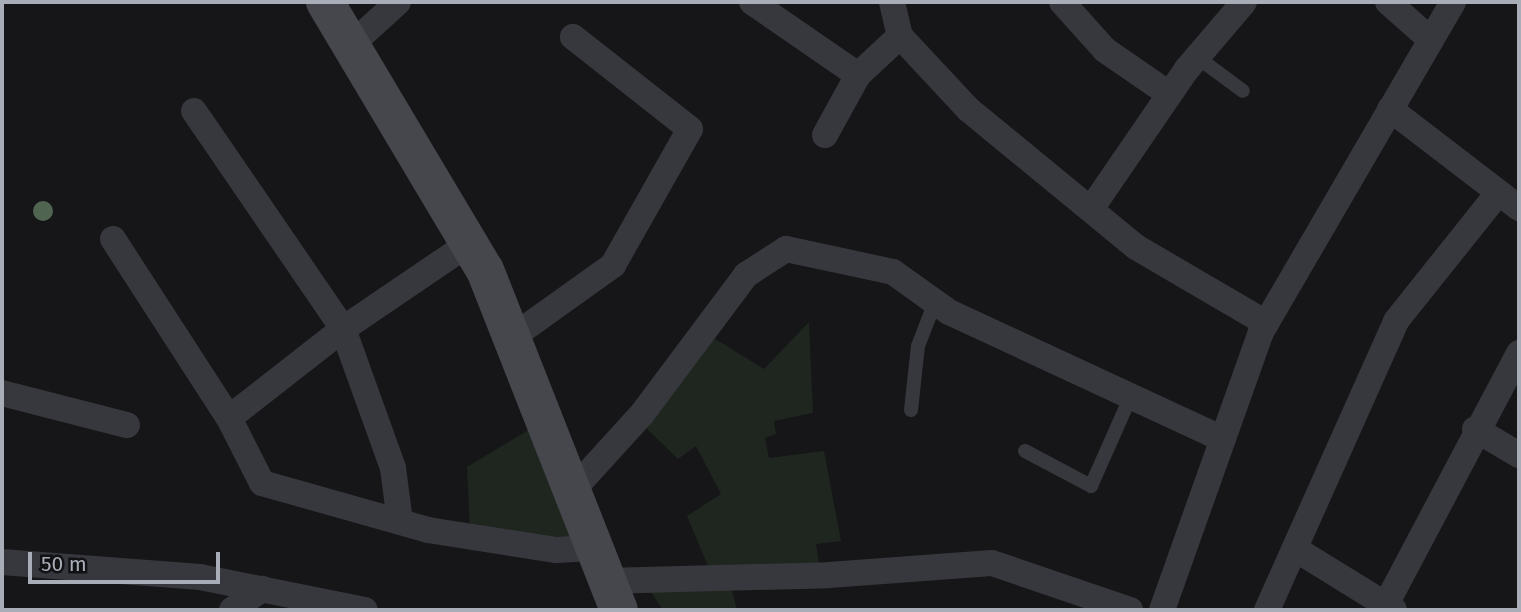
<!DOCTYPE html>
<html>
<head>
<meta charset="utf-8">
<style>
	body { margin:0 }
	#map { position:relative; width:1521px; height:612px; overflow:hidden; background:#161618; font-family:"Fira Sans",sans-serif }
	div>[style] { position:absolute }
	.green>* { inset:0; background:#1e261f }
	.lane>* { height:14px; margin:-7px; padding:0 7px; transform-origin:7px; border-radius:7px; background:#37383d }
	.street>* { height:26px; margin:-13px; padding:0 13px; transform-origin:13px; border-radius:13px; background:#37383d }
	.secondary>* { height:38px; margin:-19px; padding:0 19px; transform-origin:19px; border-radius:19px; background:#45474d }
	.trees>* { width:20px; height:20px; margin:-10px; border-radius:50%; background:#506452 }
	span { translate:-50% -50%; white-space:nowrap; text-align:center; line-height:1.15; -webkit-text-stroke:6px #111113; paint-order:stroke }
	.frame { position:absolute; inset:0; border:4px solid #a8adb8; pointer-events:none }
	.scale { position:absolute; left:28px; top:552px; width:192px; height:32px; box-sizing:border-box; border:4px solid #a8adb8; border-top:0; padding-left:9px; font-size:21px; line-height:24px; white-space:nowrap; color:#a8adb8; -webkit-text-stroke:5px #111113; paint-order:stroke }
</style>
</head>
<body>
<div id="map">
	<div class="green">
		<div style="clip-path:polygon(809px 322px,813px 413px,774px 421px,776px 434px,765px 438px,769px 458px,824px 451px,841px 541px,816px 544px,819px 564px,708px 566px,687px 516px,721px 494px,696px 446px,678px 459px,646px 428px,712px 337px,764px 369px)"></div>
		<div style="clip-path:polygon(530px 429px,573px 540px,470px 530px,467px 467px)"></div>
		<div style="clip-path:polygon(730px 583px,737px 610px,663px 610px,649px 589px)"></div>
	</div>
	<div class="lane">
		<div style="left:1197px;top:57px;width:57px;rotate:36.5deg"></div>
		<div style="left:911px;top:410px;width:64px;rotate:-83.8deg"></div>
		<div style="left:918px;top:346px;width:47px;rotate:-68.9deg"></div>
		<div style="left:1025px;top:451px;width:75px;rotate:27.9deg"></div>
		<div style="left:1091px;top:486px;width:96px;rotate:-66.1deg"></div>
	</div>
	<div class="street">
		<div style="left:752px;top:2px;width:129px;rotate:34.6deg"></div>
		<div style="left:858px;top:75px;width:57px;rotate:-42.9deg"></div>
		<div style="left:892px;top:2px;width:35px;rotate:77deg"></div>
		<div style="left:900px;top:36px;width:100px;rotate:47deg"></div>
		<div style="left:968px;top:109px;width:217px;rotate:39.4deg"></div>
		<div style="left:1136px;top:247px;width:151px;rotate:30.3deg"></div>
		<div style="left:1062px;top:2px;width:64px;rotate:48.1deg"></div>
		<div style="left:1105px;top:50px;width:78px;rotate:34.5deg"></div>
		<div style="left:1388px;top:2px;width:57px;rotate:41.5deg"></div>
		<div style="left:350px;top:46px;width:65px;rotate:-42.5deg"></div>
		<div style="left:1390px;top:109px;width:163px;rotate:37.5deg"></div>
		<div style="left:194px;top:111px;width:264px;rotate:55.6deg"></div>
		<div style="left:343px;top:329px;width:148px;rotate:70.2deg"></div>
		<div style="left:393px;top:468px;width:54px;rotate:82.6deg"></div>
		<div style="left:825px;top:135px;width:68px;rotate:-61.2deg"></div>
		<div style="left:1091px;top:209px;width:170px;rotate:-55.6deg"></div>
		<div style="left:1187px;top:69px;width:88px;rotate:-49.6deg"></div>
		<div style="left:113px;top:239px;width:213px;rotate:57.1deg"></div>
		<div style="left:229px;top:418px;width:73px;rotate:63.1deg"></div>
		<div style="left:262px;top:483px;width:173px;rotate:15.8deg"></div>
		<div style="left:428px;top:530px;width:130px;rotate:8.9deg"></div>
		<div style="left:556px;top:550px;width:37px;rotate:-3deg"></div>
		<div style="left:514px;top:336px;width:122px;rotate:-35.6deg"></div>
		<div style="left:613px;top:265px;width:156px;rotate:-60.5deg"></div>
		<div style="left:690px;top:129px;width:149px;rotate:-141.8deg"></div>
		<div style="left:2px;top:393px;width:129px;rotate:14.4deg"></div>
		<div style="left:229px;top:418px;width:145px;rotate:-38deg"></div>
		<div style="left:343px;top:329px;width:155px;rotate:-34.2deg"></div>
		<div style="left:1475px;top:429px;width:51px;rotate:30.6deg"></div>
		<div style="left:571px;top:492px;width:105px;rotate:-47.7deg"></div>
		<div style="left:642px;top:414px;width:174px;rotate:-53.2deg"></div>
		<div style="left:746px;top:275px;width:48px;rotate:-33deg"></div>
		<div style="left:786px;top:249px;width:109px;rotate:12.1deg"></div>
		<div style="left:893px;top:272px;width:69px;rotate:35.5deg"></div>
		<div style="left:949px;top:312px;width:302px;rotate:24.9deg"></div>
		<div style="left:1297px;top:550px;width:114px;rotate:31.7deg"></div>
		<div style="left:2px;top:562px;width:199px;rotate:4.3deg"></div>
		<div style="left:200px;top:577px;width:168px;rotate:11.3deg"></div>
		<div style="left:605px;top:581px;width:224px;rotate:-1.5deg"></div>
		<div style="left:829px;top:575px;width:163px;rotate:-4.2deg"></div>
		<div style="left:992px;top:563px;width:146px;rotate:18.8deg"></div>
		<div style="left:232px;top:610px;width:37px;rotate:-35deg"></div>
		<div style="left:1162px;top:610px;width:295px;rotate:-70.4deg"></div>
		<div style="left:1261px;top:332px;width:382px;rotate:-59.8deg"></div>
		<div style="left:1267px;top:610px;width:316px;rotate:-65.9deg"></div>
		<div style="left:1396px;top:321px;width:164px;rotate:-51.4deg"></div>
		<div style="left:1383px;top:610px;width:291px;rotate:-62.1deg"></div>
	</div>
	<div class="secondary">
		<div style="left:325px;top:2px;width:312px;rotate:59.2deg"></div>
		<div style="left:485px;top:270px;width:365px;rotate:68.5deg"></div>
	</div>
	<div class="trees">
		<div style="left:43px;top:211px"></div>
	</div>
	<div class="frame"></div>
	<div class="scale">50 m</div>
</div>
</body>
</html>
